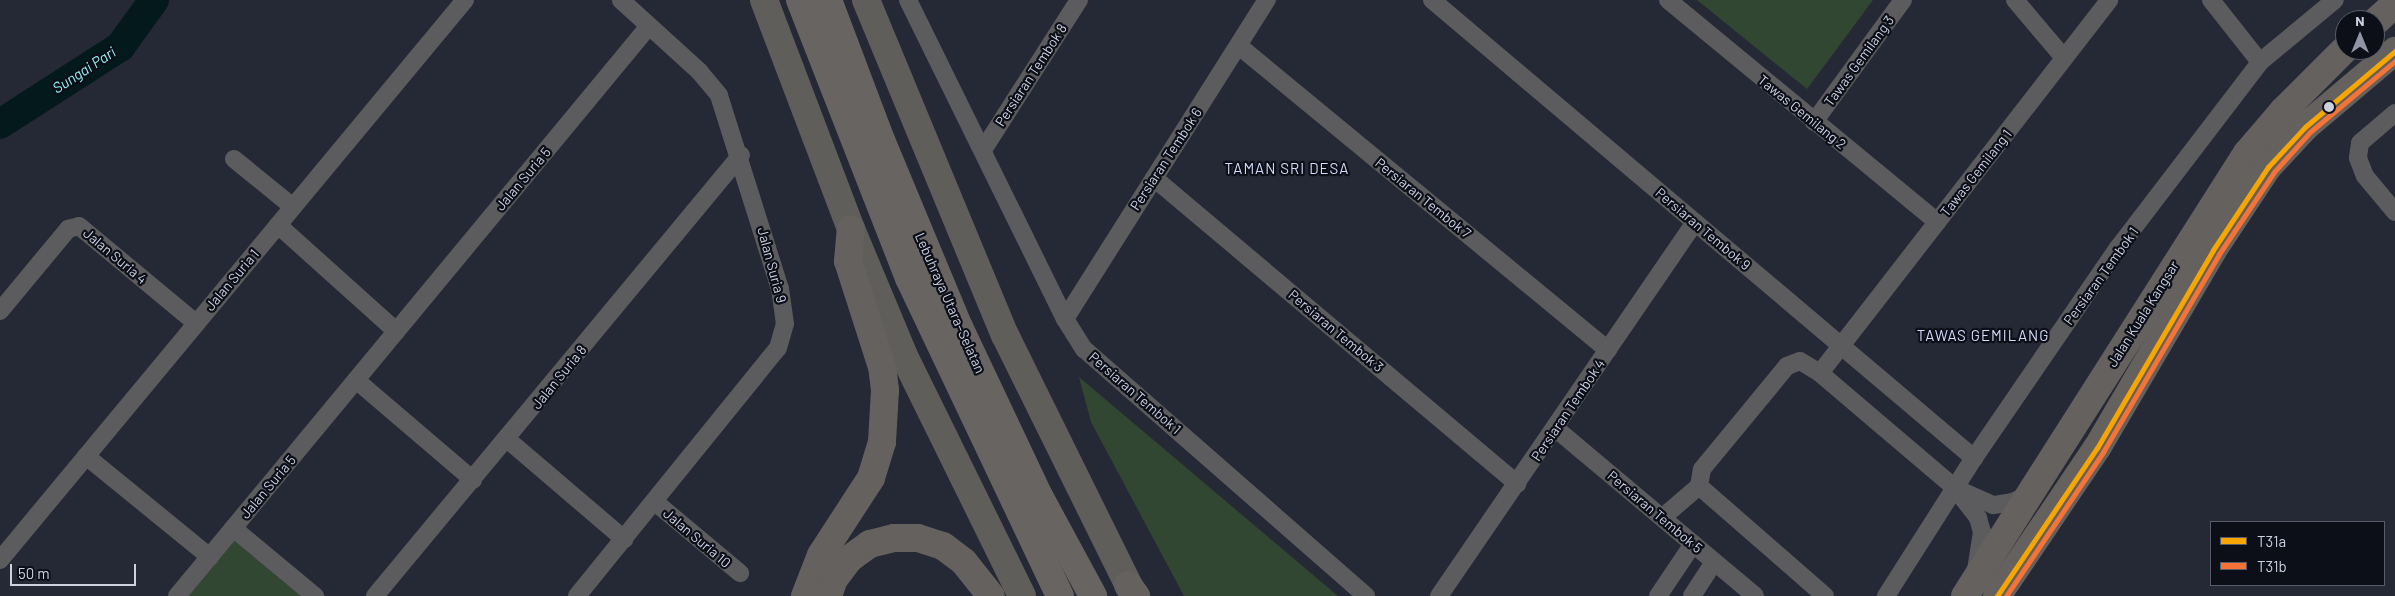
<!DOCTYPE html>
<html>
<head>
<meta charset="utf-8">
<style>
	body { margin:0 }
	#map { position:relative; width:2395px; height:596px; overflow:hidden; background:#252835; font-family:Barlow,sans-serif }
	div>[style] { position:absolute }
	.green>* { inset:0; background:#314732 }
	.river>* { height:30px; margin:-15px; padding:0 15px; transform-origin:15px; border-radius:15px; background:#03191b }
	.minor>* { height:18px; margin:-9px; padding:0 9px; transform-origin:9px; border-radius:9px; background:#5c5b5d }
	.primary>* { height:28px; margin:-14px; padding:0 14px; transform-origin:14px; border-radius:14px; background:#605e5b }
	.trunk>* { height:28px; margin:-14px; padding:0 14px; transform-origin:14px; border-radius:14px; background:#64615e }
	.motorway>* { height:28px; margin:-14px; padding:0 14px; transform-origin:14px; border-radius:14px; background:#676461 }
	.bus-1>* { height:5px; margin:-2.5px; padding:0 2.5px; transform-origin:2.5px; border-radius:2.5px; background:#f7a600 }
	.bus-2>* { height:5px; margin:-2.5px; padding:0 2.5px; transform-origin:2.5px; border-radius:2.5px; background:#f57335 }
	.dots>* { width:14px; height:14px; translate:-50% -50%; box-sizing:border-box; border:2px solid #0c0e18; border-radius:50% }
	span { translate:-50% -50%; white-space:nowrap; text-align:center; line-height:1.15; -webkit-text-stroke:4.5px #0c0e18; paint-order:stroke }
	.street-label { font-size:14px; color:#ccd1e0 }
	.water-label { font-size:15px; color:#95f0f1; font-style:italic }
	.neighbourhood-label { font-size:15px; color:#d3dbf9; letter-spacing:1px }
	.legend { position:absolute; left:2210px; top:521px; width:175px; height:65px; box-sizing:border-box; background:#0c0e18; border:1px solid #595c68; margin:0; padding:6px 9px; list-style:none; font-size:15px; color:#ccd1e0 }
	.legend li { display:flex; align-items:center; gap:10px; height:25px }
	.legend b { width:25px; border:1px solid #595c68 }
	.north { position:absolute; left:2335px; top:10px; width:50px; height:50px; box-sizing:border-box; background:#0c0e18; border:1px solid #595c68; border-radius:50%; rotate:0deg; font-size:14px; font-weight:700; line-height:20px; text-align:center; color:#ccd1e0 }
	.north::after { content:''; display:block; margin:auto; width:18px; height:22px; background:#9296a4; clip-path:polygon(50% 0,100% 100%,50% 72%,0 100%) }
	.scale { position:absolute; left:10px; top:564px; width:126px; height:22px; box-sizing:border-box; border:2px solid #ccd1e0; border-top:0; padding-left:6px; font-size:15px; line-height:18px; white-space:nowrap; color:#ccd1e0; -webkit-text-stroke:4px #0c0e18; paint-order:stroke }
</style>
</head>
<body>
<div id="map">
	<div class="green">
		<div style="clip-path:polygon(1697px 0,1873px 0,1807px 89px)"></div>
		<div style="clip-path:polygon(1079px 377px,1338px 596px,1184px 596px,1091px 422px)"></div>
		<div style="clip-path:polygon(233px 540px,301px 596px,185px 596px)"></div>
	</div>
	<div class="river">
		<div style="left:0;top:124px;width:143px;rotate:-32.7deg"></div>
		<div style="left:120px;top:47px;width:58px;rotate:-54.1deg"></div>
	</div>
	<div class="minor">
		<div style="left:908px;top:0;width:356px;rotate:63.8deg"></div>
		<div style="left:1065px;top:319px;width:36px;rotate:58deg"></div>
		<div style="left:1084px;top:349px;width:375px;rotate:41.2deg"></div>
		<div style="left:1432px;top:0;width:710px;rotate:40.2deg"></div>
		<div style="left:1668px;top:0;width:349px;rotate:39.5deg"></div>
		<div style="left:2015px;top:0;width:76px;rotate:49.8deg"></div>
		<div style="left:2211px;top:0;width:79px;rotate:51.7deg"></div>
		<div style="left:1239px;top:46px;width:478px;rotate:39.5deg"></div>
		<div style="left:2395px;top:113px;width:46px;rotate:139.4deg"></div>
		<div style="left:2360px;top:143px;width:15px;rotate:98deg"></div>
		<div style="left:2358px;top:158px;width:19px;rotate:69deg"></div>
		<div style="left:2365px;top:176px;width:47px;rotate:50.2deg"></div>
		<div style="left:1814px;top:122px;width:151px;rotate:-53.9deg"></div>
		<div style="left:983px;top:150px;width:178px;rotate:-57.4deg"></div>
		<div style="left:234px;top:159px;width:76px;rotate:39.1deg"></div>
		<div style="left:1154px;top:178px;width:475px;rotate:40.1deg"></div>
		<div style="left:278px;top:225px;width:159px;rotate:41.9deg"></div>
		<div style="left:0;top:311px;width:107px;rotate:-50.3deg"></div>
		<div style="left:68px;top:229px;width:11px;rotate:-15deg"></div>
		<div style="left:79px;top:226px;width:152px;rotate:39.7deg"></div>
		<div style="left:1065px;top:319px;width:378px;rotate:-57.7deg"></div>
		<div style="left:1820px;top:373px;width:23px;rotate:-149deg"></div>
		<div style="left:1800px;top:361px;width:14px;rotate:159deg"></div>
		<div style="left:1787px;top:366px;width:134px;rotate:129.5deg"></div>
		<div style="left:1702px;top:469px;width:17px;rotate:100deg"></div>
		<div style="left:1699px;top:486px;width:167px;rotate:41.1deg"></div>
		<div style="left:356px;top:380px;width:154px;rotate:40.5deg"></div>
		<div style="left:1555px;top:428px;width:261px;rotate:40deg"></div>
		<div style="left:508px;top:440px;width:153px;rotate:40.5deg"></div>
		<div style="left:86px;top:456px;width:160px;rotate:39.2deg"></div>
		<div style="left:1958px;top:492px;width:33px;rotate:52deg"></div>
		<div style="left:1978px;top:518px;width:15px;rotate:74deg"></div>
		<div style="left:1982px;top:532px;width:37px;rotate:99deg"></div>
		<div style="left:2030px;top:494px;width:19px;rotate:155deg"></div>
		<div style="left:2013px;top:502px;width:20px;rotate:171deg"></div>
		<div style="left:1993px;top:505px;width:42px;rotate:-155.9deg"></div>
		<div style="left:1955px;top:488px;width:177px;rotate:-139.6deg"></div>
		<div style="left:1820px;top:373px;width:472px;rotate:-52.2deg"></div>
		<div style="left:655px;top:502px;width:111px;rotate:39.9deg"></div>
		<div style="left:1663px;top:517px;width:48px;rotate:-40.7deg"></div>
		<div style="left:233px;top:528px;width:107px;rotate:39.7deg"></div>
		<div style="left:0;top:560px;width:728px;rotate:-50.3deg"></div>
		<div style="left:177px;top:596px;width:740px;rotate:-50.37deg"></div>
		<div style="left:375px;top:596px;width:573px;rotate:-50.31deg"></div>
		<div style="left:577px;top:596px;width:319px;rotate:-51deg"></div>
		<div style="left:778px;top:348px;width:25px;rotate:-74deg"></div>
		<div style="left:785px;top:324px;width:35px;rotate:-98deg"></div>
		<div style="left:780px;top:289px;width:203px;rotate:-107.5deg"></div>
		<div style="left:719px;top:95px;width:30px;rotate:-130deg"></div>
		<div style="left:700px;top:72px;width:107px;rotate:-137.7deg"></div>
		<div style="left:1439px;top:596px;width:453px;rotate:-55.6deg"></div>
		<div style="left:1658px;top:596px;width:63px;rotate:-56.1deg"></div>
		<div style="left:1692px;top:596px;width:40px;rotate:-57.1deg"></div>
		<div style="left:1886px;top:596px;width:164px;rotate:-57.5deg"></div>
		<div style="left:1974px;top:458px;width:255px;rotate:-55.6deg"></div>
		<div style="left:2118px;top:248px;width:234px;rotate:-52.6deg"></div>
		<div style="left:2260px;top:62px;width:97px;rotate:-39.6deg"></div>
	</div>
	<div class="primary">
		<div style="left:764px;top:0;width:245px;rotate:69.2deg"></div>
		<div style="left:851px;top:229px;width:138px;rotate:67.3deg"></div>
		<div style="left:904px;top:356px;width:267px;rotate:63.8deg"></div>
		<div style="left:866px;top:0;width:363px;rotate:67.5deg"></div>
		<div style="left:1005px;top:335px;width:291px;rotate:63.7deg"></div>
	</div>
	<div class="trunk">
		<div style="left:2375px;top:22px;width:27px;rotate:-42deg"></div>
		<div style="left:1128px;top:585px;width:14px;rotate:54deg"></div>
		<div style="left:805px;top:596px;width:44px;rotate:-68.7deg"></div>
		<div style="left:821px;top:555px;width:92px;rotate:-57deg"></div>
		<div style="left:871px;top:478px;width:38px;rotate:-73deg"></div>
		<div style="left:882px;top:442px;width:52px;rotate:-86.7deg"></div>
		<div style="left:885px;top:390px;width:23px;rotate:-97deg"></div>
		<div style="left:882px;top:367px;width:111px;rotate:-107.8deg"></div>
		<div style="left:848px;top:261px;width:32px;rotate:-85deg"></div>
		<div style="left:828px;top:596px;width:18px;rotate:-71deg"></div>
		<div style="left:834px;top:579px;width:25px;rotate:-53deg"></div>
		<div style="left:849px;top:559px;width:26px;rotate:-36deg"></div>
		<div style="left:870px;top:544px;width:25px;rotate:-14deg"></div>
		<div style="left:894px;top:538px;width:24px"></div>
		<div style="left:918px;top:538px;width:26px;rotate:18deg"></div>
		<div style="left:943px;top:546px;width:26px;rotate:37deg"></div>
		<div style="left:964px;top:562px;width:43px;rotate:51.5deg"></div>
		<div style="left:1965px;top:596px;width:525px;rotate:-57.52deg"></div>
		<div style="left:2247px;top:153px;width:55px;rotate:-49.4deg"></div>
		<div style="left:2283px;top:111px;width:88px;rotate:-45deg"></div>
		<div style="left:1997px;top:596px;width:179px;rotate:-56deg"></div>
		<div style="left:2097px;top:448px;width:229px;rotate:-59.6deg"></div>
		<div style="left:2213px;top:250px;width:100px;rotate:-56.5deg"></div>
		<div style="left:2268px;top:167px;width:54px;rotate:-47.2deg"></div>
		<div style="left:2305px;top:127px;width:118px;rotate:-40.2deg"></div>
	</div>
	<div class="motorway">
		<div style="left:800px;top:0;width:299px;rotate:68.6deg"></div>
		<div style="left:909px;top:278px;width:352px;rotate:64.6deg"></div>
		<div style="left:828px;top:0;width:150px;rotate:69.3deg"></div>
		<div style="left:881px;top:140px;width:203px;rotate:67.4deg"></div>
		<div style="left:959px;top:327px;width:187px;rotate:64.7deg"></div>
		<div style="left:1039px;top:496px;width:114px;rotate:61.6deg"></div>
	</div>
	<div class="bus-1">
		<div style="left:1997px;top:596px;width:179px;rotate:-56deg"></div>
		<div style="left:2097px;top:448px;width:229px;rotate:-59.6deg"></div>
		<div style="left:2213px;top:250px;width:100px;rotate:-56.5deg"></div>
		<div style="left:2268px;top:167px;width:54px;rotate:-47.2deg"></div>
		<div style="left:2305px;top:127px;width:118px;rotate:-40.2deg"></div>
	</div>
	<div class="bus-2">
		<div style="left:2006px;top:596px;width:174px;rotate:-56deg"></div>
		<div style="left:2103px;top:452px;width:229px;rotate:-59.6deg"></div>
		<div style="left:2219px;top:254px;width:99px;rotate:-56.1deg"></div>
		<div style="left:2274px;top:172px;width:54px;rotate:-48deg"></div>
		<div style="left:2310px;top:132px;width:111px;rotate:-39.9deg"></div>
	</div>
	<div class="dots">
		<div style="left:2329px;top:107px;background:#ccd1e0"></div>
	</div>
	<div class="street-label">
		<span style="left:1859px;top:61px;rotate:-54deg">Tawas Gemilang 3</span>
		<span style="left:1031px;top:75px;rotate:-57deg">Persiaran Tembok 8</span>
		<span style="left:1802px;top:112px;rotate:39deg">Tawas Gemilang 2</span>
		<span style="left:1166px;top:159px;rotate:-57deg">Persiaran Tembok 6</span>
		<span style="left:1976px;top:173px;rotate:-52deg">Tawas Gemilang 1</span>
		<span style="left:523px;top:179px;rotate:-50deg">Jalan Suria 5</span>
		<span style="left:1423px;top:198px;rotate:39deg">Persiaran Tembok 7</span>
		<span style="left:1703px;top:229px;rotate:40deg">Persiaran Tembok 9</span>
		<span style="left:115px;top:256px;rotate:40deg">Jalan Suria 4</span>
		<span style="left:772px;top:265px;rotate:75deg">Jalan Suria 9</span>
		<span style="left:2101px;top:276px;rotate:-54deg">Persiaran Tembok 1</span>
		<span style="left:232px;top:280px;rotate:-50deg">Jalan Suria 1</span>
		<span style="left:950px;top:303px;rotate:66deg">Lebuhraya Utara–Selatan</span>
		<span style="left:2143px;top:314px;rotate:-58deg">Jalan Kuala Kangsar</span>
		<span style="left:1336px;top:331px;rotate:40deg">Persiaran Tembok 3</span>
		<span style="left:559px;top:377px;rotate:-51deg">Jalan Suria 8</span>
		<span style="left:1135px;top:393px;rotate:41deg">Persiaran Tembok 1</span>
		<span style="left:1568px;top:410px;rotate:-56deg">Persiaran Tembok 4</span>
		<span style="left:268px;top:487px;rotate:-50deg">Jalan Suria 5</span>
		<span style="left:1655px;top:512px;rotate:40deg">Persiaran Tembok 5</span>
		<span style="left:697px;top:538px;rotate:40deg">Jalan Suria 10</span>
	</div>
	<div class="water-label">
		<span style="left:84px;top:70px;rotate:-33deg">Sungai Pari</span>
	</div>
	<div class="neighbourhood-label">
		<span style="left:1287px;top:169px">TAMAN SRI DESA</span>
		<span style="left:1983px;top:336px">TAWAS GEMILANG</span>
	</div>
	<ul class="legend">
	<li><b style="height:6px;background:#f7a600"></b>T31a</li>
	<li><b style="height:6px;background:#f57335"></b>T31b</li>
	</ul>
	<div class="north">N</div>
	<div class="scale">50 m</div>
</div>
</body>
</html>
